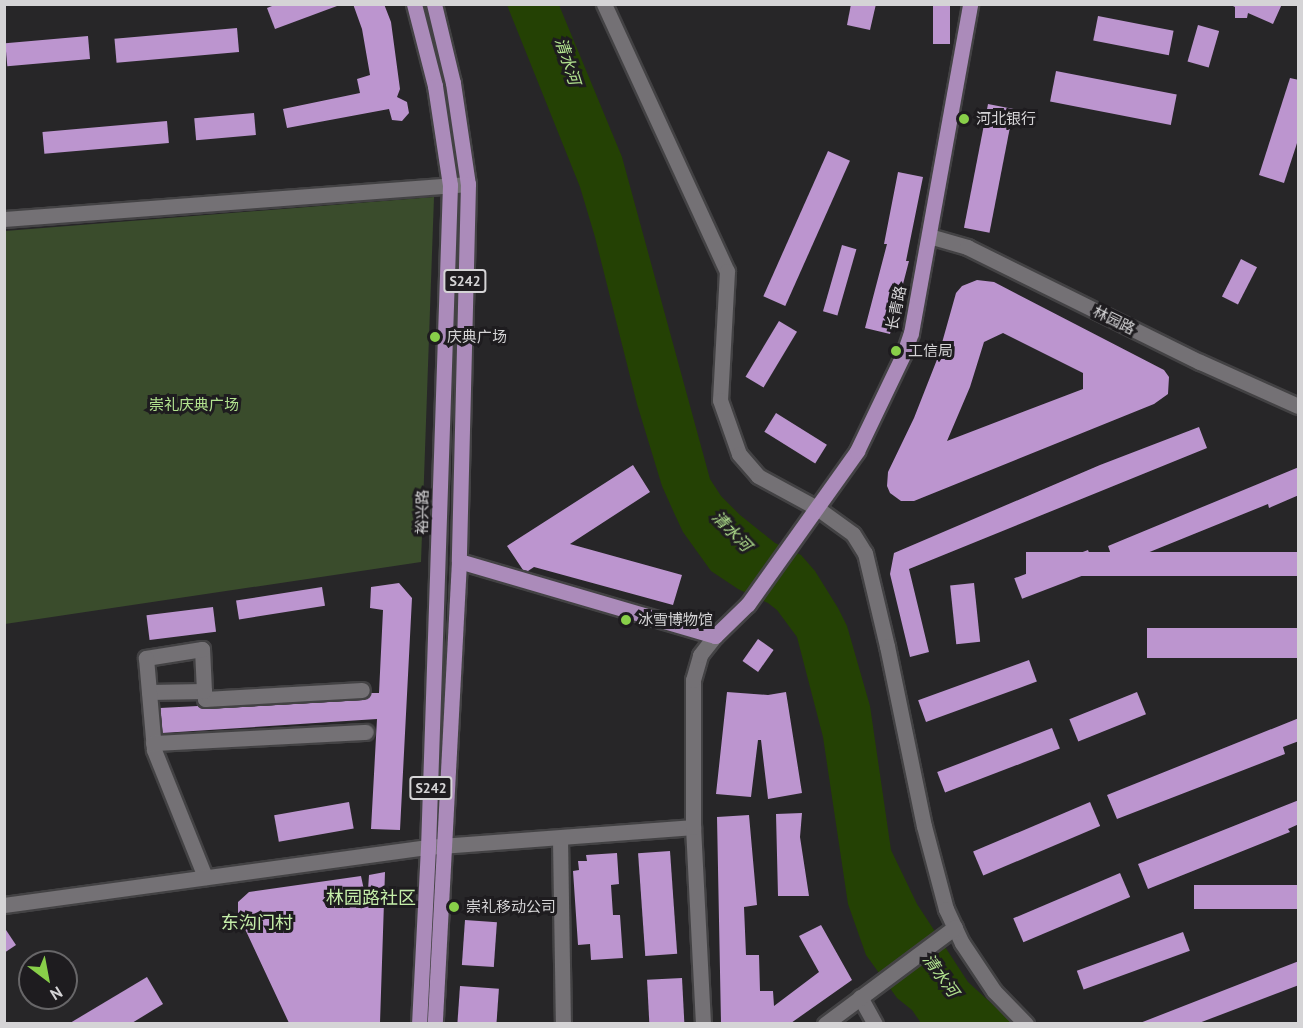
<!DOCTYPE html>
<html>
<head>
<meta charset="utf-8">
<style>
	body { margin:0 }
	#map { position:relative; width:1303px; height:1028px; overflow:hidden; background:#272628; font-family:"PT Sans","Noto Sans SC",sans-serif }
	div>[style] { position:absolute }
	.green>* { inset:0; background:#3a4c2c }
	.water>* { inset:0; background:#244104 }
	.building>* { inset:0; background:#bc95cf; transform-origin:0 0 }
	.roads { filter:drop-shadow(2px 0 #434244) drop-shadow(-2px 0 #434244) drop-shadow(0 2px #434244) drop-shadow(0 -2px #434244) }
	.minor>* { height:15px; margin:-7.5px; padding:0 7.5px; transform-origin:7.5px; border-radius:7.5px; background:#747175 }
	.major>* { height:15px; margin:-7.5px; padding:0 7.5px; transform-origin:7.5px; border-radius:7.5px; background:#ab8bba }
	.dots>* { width:16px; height:16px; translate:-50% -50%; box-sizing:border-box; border:3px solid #1e1c1f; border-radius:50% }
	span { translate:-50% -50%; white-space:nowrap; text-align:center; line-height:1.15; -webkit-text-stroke:6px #1e1c1f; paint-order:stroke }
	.shield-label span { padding:2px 4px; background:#1e1c1f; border:2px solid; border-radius:4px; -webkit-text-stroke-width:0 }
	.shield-label { font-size:14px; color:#d5d4d6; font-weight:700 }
	.poi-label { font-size:15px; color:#d5d4d6 }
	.left { translate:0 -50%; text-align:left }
	.street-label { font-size:15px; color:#d5d4d6 }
	.park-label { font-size:15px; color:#b2e38f }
	.water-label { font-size:16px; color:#b3e490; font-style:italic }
	.quarter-label { font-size:18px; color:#c5eea9 }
	.frame { position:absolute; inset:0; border:6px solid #d5d4d6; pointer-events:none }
	.north { position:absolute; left:18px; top:950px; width:60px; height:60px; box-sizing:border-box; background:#1e1c1f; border:2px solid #676668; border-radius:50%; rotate:148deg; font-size:16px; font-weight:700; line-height:24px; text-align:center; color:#d5d4d6 }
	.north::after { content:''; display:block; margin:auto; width:21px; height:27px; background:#88cf49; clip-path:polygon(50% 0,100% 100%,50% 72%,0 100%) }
</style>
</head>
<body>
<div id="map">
	<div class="green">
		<div style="clip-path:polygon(434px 197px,421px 562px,5px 624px,5px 231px)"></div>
	</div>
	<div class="water">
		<div style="clip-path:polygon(507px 5px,559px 5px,622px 157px,710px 479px,721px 496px,740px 515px,775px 543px,801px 555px,815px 571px,838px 608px,847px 626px,870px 706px,891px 850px,917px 904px,968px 982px,1013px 1023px,921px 1023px,912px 1010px,897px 998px,866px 955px,848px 904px,823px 737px,797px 637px,777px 610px,768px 603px,738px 589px,711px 571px,683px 532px,675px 515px,662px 486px,637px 404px,595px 237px,580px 187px)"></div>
	</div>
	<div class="building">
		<div style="clip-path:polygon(277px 4px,337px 4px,337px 6px,275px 29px,267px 8px)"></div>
		<div style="clip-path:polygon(353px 4px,384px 4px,391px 22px,400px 89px,397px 97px,407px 102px,409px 113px,402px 121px,392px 120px,389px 109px,287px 128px,283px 109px,360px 93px,357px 79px,370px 75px,362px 29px)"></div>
		<div style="clip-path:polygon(851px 4px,876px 4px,870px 30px,847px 25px)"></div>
		<div style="left:933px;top:4px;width:17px;height:40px"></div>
		<div style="clip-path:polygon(1229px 4px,1282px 4px,1273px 24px,1248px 13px,1247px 18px,1235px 18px,1235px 7px)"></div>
		<div style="left:1098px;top:16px;width:77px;height:25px;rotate:11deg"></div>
		<div style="left:1198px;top:25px;width:22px;height:38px;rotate:16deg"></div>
		<div style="left:237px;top:28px;width:24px;height:123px;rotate:85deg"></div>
		<div style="left:88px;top:36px;width:23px;height:83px;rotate:85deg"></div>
		<div style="left:1056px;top:71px;width:123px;height:31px;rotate:11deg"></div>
		<div style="clip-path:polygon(1290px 78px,1299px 80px,1299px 137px,1284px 183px,1259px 175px)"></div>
		<div style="left:988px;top:104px;width:26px;height:126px;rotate:11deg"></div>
		<div style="left:254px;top:113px;width:22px;height:60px;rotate:85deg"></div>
		<div style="left:167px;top:121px;width:22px;height:125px;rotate:85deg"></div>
		<div style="left:828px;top:151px;width:24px;height:159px;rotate:24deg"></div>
		<div style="clip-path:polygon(898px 172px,923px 177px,906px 261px,909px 261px,890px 334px,865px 328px,887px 244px,884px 244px)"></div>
		<div style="left:842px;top:245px;width:15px;height:69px;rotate:16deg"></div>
		<div style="left:1241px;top:259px;width:18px;height:42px;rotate:27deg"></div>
		<div style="clip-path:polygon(evenodd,977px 280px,994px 282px,1164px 370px,1169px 377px,1168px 394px,1154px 404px,914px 501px,901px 501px,890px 493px,887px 486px,888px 472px,914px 418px,938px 357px,956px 293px,962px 286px,977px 280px,1003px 333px,1083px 373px,1083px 389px,947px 441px,970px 387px,984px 342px,1003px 333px)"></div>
		<div style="left:779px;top:321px;width:21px;height:65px;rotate:31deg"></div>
		<div style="left:776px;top:413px;width:60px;height:22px;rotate:32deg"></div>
		<div style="clip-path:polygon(1199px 427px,1207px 448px,909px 569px,929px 652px,910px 657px,890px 574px,894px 553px,1100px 465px)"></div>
		<div style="clip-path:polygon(633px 465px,650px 492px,570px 544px,682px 575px,673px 605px,534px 567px,528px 571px,523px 570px,507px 546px)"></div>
		<div style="clip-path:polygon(1299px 467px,1299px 495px,1269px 508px,1268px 504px,1115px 566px,1108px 546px)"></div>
		<div style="left:1088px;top:550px;width:22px;height:79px;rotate:69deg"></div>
		<div style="left:1299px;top:552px;width:24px;height:273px;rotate:90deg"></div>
		<div style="clip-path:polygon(399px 583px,412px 598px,400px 830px,371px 829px,377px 719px,162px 733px,160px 708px,198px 706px,206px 709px,363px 700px,371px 693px,379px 693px,383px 610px,370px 608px,371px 587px)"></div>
		<div style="left:974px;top:583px;width:59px;height:24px;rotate:84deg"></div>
		<div style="left:322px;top:587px;width:19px;height:87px;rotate:81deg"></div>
		<div style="left:213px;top:607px;width:25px;height:67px;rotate:83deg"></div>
		<div style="left:1299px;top:628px;width:30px;height:152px;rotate:90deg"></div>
		<div style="left:758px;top:639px;width:19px;height:27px;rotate:35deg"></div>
		<div style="left:1029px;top:660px;width:23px;height:118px;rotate:70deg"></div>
		<div style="clip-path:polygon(727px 692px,768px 695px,786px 692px,802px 793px,768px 799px,761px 740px,758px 740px,751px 797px,716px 794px)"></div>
		<div style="left:1137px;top:692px;width:24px;height:73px;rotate:68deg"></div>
		<div style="clip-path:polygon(1299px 718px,1299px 741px,1283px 747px,1285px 754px,1117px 819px,1107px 795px)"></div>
		<div style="left:1052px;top:728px;width:22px;height:123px;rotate:69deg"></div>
		<div style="clip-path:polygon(1299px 800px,1299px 824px,1288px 829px,1290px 832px,1148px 889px,1138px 864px)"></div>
		<div style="left:349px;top:802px;width:27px;height:76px;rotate:80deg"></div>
		<div style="left:1090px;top:802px;width:26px;height:127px;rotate:67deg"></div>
		<div style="clip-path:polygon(802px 813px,800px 837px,809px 896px,778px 896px,776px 814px)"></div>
		<div style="clip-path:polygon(749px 815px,757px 905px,744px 907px,746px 955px,759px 955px,760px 991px,773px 991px,774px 1006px,819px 972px,799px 936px,821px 925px,852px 980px,791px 1023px,721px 1023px,717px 817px)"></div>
		<div style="left:670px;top:851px;width:103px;height:32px;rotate:86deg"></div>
		<div style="clip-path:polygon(617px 853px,619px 884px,611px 885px,613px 915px,620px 915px,623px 958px,591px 960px,590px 944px,578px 945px,573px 871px,579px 870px,578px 861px,587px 861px,586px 855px)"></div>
		<div style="clip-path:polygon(385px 872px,380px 1023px,289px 1023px,238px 914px,238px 902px,249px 892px,361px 876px,364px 890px,368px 890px,369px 875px)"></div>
		<div style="left:1120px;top:873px;width:26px;height:116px;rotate:67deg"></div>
		<div style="left:1299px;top:885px;width:24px;height:105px;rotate:90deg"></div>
		<div style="left:465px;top:920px;width:32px;height:45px;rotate:4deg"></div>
		<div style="clip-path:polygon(4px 927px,16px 945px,4px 953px)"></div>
		<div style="left:1183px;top:932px;width:20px;height:113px;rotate:70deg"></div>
		<div style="clip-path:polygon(1299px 961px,1299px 985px,1199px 1023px,1140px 1023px)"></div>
		<div style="clip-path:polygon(147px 977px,163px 1004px,132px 1023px,70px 1023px)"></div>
		<div style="left:682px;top:978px;width:45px;height:35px;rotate:87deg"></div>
		<div style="left:460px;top:986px;width:39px;height:37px;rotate:4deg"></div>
	</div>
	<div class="roads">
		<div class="minor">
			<div style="left:604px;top:4px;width:294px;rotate:65.3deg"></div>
			<div style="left:727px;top:271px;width:129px;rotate:93.1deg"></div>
			<div style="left:720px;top:400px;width:57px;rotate:70.6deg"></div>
			<div style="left:739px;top:454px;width:29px;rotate:49deg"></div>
			<div style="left:758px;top:476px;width:67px;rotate:28.5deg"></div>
			<div style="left:817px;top:508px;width:44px;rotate:35.8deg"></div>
			<div style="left:853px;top:534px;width:22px;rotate:58deg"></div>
			<div style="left:865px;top:553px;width:96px;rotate:76.7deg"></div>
			<div style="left:887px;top:646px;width:184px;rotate:78.4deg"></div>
			<div style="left:924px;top:826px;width:86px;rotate:75.2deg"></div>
			<div style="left:946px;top:909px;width:38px;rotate:65deg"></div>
			<div style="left:962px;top:943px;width:58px;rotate:56.3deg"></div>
			<div style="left:994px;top:991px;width:46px;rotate:45.9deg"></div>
			<div style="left:4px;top:219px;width:465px;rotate:-4.3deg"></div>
			<div style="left:929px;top:236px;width:40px;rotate:16deg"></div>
			<div style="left:967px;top:247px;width:260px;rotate:26.3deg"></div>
			<div style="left:1200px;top:362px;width:107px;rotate:24.2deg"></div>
			<div style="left:204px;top:691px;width:8px;rotate:83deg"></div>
			<div style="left:205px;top:699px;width:157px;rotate:-3.3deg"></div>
			<div style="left:149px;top:692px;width:55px;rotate:-1deg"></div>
			<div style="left:204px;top:691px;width:42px;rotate:-92.7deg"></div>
			<div style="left:202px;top:649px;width:57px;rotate:170.9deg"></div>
			<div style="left:146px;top:658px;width:92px;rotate:85deg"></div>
			<div style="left:154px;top:750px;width:137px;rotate:68.1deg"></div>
			<div style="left:153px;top:743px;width:213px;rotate:-3deg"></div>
			<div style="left:560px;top:838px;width:186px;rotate:89.1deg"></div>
			<div style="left:4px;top:905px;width:428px;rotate:-7.8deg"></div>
			<div style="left:428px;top:847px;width:266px;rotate:-4.3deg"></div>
			<div style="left:860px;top:997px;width:31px;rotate:61deg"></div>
			<div style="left:703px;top:1024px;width:197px;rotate:-92.9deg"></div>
			<div style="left:693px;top:827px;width:147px;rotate:-90deg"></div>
			<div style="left:693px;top:680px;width:26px;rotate:-74deg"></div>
			<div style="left:700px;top:655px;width:24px;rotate:-52deg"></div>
			<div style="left:825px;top:1024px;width:162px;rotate:-36.7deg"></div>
		</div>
		<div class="major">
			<div style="left:414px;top:4px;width:85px;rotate:75.6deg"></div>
			<div style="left:435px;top:86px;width:100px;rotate:81.4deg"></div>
			<div style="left:450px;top:185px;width:662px;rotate:91.9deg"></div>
			<div style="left:428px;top:847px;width:177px;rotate:92.9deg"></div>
			<div style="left:434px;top:4px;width:81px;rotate:76.5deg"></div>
			<div style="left:453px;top:83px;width:102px;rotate:81.6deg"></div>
			<div style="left:468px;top:184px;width:377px;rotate:91.4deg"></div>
			<div style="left:459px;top:561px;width:464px;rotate:93deg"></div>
			<div style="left:459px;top:561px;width:267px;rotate:16.3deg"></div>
			<div style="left:715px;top:636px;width:46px;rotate:-44.1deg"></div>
			<div style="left:748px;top:604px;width:188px;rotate:-54.5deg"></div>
			<div style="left:857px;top:451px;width:109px;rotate:-64.4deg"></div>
			<div style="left:904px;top:353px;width:21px;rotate:-71deg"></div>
			<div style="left:911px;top:333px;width:334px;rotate:-79.8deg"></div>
		</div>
	</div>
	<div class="dots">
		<div style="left:964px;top:119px;background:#88cf49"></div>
		<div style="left:435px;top:337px;background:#88cf49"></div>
		<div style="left:896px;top:351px;background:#88cf49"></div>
		<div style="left:626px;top:620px;background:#88cf49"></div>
		<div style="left:454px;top:907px;background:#88cf49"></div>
	</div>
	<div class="shield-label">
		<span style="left:465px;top:281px">S242</span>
		<span style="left:431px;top:788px">S242</span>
	</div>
	<div class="poi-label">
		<span class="left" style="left:976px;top:119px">河北银行</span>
		<span class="left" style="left:447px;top:337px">庆典广场</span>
		<span class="left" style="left:908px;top:351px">工信局</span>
		<span class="left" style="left:638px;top:620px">冰雪博物馆</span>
		<span class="left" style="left:466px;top:907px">崇礼移动公司</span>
	</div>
	<div class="street-label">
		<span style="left:896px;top:308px;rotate:-78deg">长青路</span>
		<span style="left:1114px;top:320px;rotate:26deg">林园路</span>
		<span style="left:422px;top:512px;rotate:-89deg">裕兴路</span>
	</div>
	<div class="park-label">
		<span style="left:194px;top:405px">崇礼庆典广场</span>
	</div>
	<div class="water-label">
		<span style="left:568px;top:61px;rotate:72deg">清水河</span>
		<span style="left:732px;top:531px;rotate:46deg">清水河</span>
		<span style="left:941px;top:975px;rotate:54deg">清水河</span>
	</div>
	<div class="quarter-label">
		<span style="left:371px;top:898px">林园路社区</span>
		<span style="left:257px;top:923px">东沟门村</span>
	</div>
	<div class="frame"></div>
	<div class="north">N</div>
</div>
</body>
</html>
